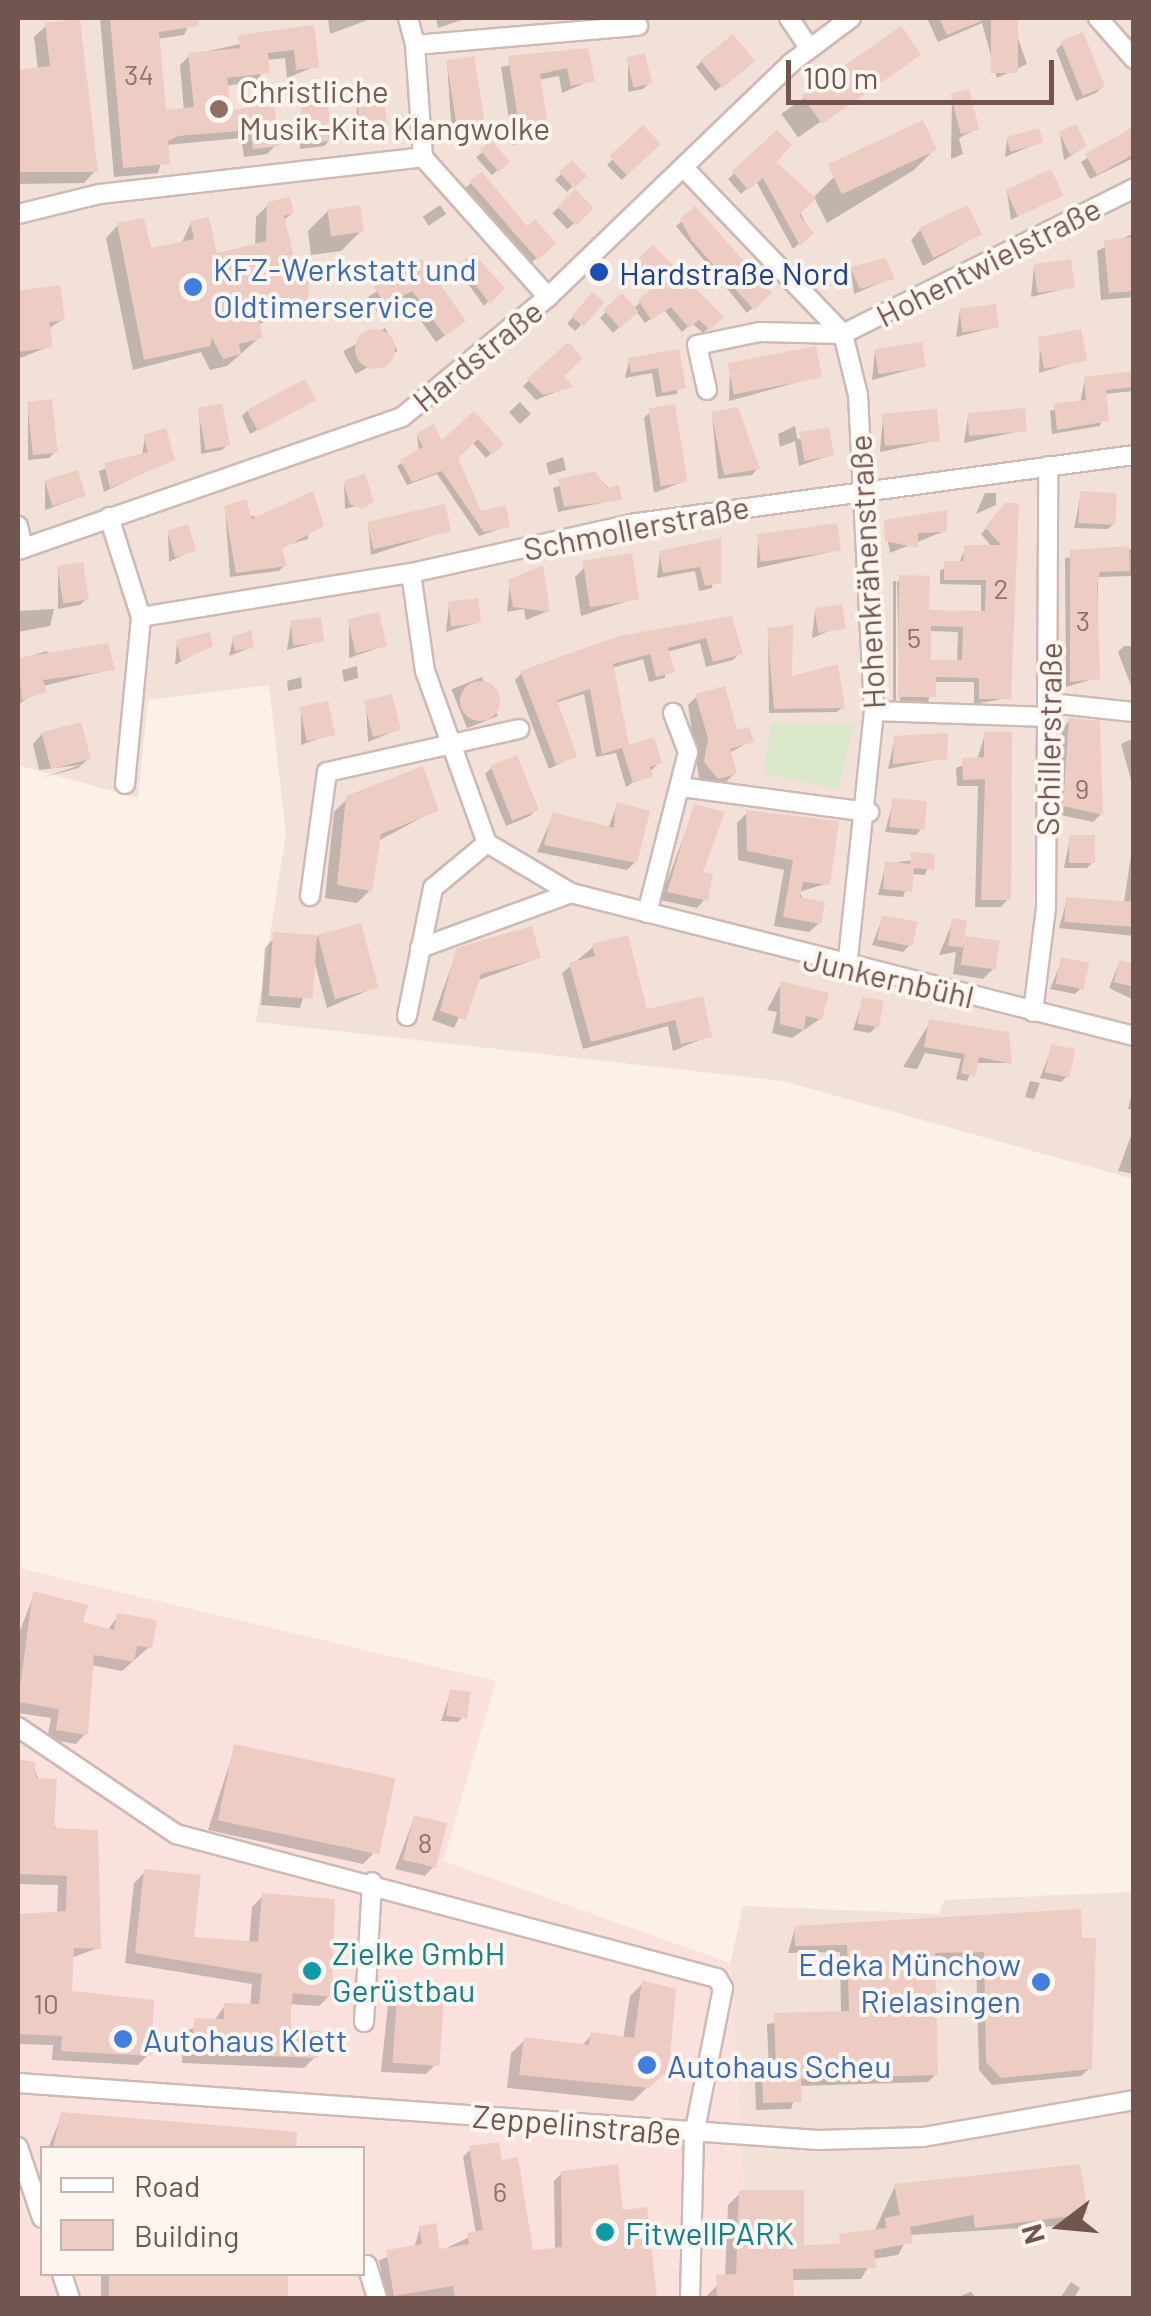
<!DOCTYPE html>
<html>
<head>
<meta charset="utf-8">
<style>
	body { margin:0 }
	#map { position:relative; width:1151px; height:2316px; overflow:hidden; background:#fbf1e9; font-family:Barlow,sans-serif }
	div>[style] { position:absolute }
	.residential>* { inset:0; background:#f2e1d8 }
	.commercial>* { inset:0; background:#fae1de }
	.green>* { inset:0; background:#dbe7c9 }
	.shadow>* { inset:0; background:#0003; transform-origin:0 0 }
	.building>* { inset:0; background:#edccc3; transform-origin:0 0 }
	.round { border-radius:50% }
	.roads { filter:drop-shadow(2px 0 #ceb9b3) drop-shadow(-2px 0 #ceb9b3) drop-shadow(0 2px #ceb9b3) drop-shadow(0 -2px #ceb9b3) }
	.minor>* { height:18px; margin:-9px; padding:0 9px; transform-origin:9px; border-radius:9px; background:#fff }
	.dots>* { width:28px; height:28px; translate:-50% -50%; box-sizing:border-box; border:5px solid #fdf5ef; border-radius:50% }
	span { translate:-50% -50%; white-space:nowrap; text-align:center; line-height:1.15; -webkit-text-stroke:8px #fdf5ef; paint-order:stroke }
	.number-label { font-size:28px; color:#92736c }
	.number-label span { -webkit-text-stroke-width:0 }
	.education-label { font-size:32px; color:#785e54 }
	.left { translate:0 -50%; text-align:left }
	.street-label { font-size:32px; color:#73554f }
	.shop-label { font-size:32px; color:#366cbe }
	.right { translate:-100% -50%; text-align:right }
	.transit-label { font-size:32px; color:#164399 }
	.culture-label { font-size:32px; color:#0d838f }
	.frame { position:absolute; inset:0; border:20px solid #73554f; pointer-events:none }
	.legend { position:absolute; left:40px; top:2146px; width:325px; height:130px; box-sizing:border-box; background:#fdf5ef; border:2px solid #c6b5af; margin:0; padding:12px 18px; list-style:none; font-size:30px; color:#73554f }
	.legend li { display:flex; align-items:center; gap:20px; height:50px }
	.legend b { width:50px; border:2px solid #c6b5af }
	.north { position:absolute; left:1011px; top:2176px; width:100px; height:100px; -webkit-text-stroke:8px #fdf5ef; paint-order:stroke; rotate:254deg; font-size:28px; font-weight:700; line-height:40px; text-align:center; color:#73554f }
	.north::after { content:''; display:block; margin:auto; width:35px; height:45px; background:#73554f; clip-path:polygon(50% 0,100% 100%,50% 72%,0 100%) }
	.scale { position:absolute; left:786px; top:60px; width:268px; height:45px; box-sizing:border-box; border:5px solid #73554f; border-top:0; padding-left:12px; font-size:30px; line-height:35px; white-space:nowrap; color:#73554f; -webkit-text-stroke:8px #fdf5ef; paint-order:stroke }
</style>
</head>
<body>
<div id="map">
	<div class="residential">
		<div style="clip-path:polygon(18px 18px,1133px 18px,1133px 1179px,783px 1081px,256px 1022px,286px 834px,269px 685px,148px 700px,138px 798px,18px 765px)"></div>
		<div style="clip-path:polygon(1133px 1892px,1133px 2298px,751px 2298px,730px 1963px,743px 1906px,939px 1914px,944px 1900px)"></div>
	</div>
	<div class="commercial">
		<div style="clip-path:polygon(evenodd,18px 1568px,496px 1681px,443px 1861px,730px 1963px,751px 2298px,18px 2298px,18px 1568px,42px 2148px,362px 2148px,362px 2274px,42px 2274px,42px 2148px)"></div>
	</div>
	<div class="green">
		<div style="clip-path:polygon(771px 724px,854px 724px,838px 789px,763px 773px)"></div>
	</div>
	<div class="shadow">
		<div style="clip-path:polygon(100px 18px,192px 18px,184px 35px,157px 39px,164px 112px,184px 111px,180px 65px,190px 55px,312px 28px,316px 66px,287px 78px,285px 58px,266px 60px,258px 81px,226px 86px,228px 113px,276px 145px,267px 154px,244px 157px,241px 138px,166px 145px,158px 173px,114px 177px)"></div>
		<div style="clip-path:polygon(328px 18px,373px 18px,330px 34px)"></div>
		<div style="clip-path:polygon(436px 18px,467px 18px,438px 28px)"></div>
		<div style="clip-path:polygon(927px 18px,1011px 18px,1027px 64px,997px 78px,982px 23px,938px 42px)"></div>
		<div style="clip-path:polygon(46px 26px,95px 171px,84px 183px,18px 184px,18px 73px,38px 70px,34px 37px)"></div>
		<div style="left:901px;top:30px;width:29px;height:146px;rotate:55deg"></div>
		<div style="clip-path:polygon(1062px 44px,1102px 87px,1096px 93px,1076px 101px,1056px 50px)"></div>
		<div style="clip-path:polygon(586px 51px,592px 80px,562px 93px,559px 76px,538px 80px,546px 133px,513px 145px,501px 67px)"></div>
		<div style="clip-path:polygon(628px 59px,649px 83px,643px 89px,628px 92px)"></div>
		<div style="clip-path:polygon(702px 61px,746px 67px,715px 91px,696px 67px)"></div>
		<div style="clip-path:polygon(447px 62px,483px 127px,477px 134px,452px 137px)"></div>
		<div style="clip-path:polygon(952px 96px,976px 129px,959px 138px,963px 154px,951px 159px)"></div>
		<div style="clip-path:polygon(357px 97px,386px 132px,380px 138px,356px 141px)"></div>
		<div style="clip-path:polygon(302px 105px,330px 140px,324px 146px,300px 149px)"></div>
		<div style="clip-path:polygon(1134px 126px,1134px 158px,1090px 179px,1081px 162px)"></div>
		<div style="left:643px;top:129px;width:21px;height:51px;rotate:45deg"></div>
		<div style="clip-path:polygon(777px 134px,773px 162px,811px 233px,793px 249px,756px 181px,741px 194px,728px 179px)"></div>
		<div style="clip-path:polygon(1060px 134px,1084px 147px,1064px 160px)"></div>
		<div style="clip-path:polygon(1007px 140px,1040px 142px,1005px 157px)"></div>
		<div style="left:491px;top:144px;width:24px;height:20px;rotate:48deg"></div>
		<div style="clip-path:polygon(934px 150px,914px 170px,827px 223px,814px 197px,834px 177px)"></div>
		<div style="left:572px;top:163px;width:17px;height:24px;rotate:45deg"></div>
		<div style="clip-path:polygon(482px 175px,527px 230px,553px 243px,531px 263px,465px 188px)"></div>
		<div style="left:575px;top:192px;width:22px;height:31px;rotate:47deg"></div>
		<div style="clip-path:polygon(1007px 192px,1060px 194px,1011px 220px)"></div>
		<div style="clip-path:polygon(268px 205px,292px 213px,283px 221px,305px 305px,257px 325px,260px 337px,227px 366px,210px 370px,201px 352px,133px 370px,106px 238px,118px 225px,149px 251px,181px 244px,191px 223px,215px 256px,255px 247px,256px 217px)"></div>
		<div style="left:440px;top:205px;width:11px;height:21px;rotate:56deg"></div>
		<div style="clip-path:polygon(328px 211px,361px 231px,341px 251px,311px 255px,308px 231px)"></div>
		<div style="clip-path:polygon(682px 221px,769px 293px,747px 313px,676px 226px)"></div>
		<div style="clip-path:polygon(920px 230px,979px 235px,923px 266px,911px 240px)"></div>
		<div style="clip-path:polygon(1134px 233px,1134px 297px,1101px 300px,1097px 251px)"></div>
		<div style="clip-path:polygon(653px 249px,721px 317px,703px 333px,692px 323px,682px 332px,664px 310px,645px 323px,636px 311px,613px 333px,600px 318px,621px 297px,633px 309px,653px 291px,633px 267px)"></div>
		<div style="clip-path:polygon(473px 256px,501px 288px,484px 306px,458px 270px)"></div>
		<div style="clip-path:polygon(418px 265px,455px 328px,436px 342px,404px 297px,377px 312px,368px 297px)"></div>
		<div style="clip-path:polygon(1034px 266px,1072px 287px,1031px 297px)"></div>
		<div style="clip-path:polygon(851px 269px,892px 278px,854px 294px)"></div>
		<div style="clip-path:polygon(58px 288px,63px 319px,48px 329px,50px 346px,18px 359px,18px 294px)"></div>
		<div style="left:592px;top:295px;width:11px;height:38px;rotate:41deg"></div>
		<div style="clip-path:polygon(960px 310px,996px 327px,956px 337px)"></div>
		<div style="left:385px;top:328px;width:26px;height:48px;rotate:61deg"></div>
		<div style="clip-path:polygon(1040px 340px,1084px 359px,1039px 373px)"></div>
		<div style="clip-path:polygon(568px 345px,561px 376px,570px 386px,536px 400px,523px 386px)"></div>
		<div style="clip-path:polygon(875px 350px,923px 366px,872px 380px)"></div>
		<div style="clip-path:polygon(677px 352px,677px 394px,656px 397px,652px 373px,625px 378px,629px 361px)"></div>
		<div style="clip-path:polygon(730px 366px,820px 376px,729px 401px)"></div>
		<div style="clip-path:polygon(1134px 373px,1134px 391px,1104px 394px,1100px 426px,1052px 434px,1050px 411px,1080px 403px,1085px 379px)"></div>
		<div style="clip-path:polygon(313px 400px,250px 434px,242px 416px,248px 410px)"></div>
		<div style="left:520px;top:402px;width:16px;height:15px;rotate:47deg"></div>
		<div style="clip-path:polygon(28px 404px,55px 452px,49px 458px,28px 460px)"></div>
		<div style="clip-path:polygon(199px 410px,228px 444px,222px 450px,201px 454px)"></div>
		<div style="clip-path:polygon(650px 412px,685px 481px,654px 493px,644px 418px)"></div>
		<div style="clip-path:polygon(474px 414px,501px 444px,486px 458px,472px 442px,455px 458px,479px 514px,508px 526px,479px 536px,437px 474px,407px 485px,397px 466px,419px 452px,417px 436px,441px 444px)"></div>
		<div style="clip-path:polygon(712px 415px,757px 469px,752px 475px,718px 479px)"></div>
		<div style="clip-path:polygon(883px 417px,938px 440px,880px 452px)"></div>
		<div style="clip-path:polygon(968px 417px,1025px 430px,964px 443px)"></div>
		<div style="clip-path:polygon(795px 426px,797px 438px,831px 455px,799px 466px,795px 441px,780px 447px,778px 434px)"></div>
		<div style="clip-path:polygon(145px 437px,172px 459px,104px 492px,99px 471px,142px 456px)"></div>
		<div style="clip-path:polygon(563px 457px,566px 470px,549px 475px,546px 463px)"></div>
		<div style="clip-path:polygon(595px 474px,619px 499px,558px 512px,553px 488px)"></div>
		<div style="clip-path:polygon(45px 481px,83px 496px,45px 510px)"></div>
		<div style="clip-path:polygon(344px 483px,371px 502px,345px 509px)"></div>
		<div style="clip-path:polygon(985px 493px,996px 493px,996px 505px,976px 514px)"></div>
		<div style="clip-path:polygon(1081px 494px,1114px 523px,1108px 529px,1074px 528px)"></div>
		<div style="clip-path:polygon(225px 508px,308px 532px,308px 539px,270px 550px,284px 566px,279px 571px,230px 577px)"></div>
		<div style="clip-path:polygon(evenodd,1000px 512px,1008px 698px,974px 704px,974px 682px,934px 682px,928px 702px,900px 702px,897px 580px,926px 613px,981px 614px,981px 585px,940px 584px,940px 570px,959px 564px,965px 548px,993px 548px,981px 534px,1000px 512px,928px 631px,958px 632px,957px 663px,928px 663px,928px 631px)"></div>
		<div style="clip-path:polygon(885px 522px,945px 531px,890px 553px)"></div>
		<div style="clip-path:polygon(368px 524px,449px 530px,371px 555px)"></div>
		<div style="clip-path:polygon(168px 532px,193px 550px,169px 562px)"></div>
		<div style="clip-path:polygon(758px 538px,839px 550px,757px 568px)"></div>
		<div style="clip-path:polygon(718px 541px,712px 588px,699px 591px,695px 571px,657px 578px,660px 553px)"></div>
		<div style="clip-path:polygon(1134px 549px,1134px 576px,1098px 577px,1097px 678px,1066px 687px,1065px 558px)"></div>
		<div style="clip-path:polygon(58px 568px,86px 599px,80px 605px,58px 609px)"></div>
		<div style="clip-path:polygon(584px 568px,637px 598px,581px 616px,575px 577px)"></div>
		<div style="left:896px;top:581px;width:121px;height:3px;rotate:90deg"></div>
		<div style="clip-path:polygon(510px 582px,548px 611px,526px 620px,524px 609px,507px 612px)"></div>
		<div style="clip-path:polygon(449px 605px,479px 622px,446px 632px)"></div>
		<div style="clip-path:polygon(54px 609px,50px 626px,18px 632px,18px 611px)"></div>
		<div style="clip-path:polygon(815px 611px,836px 628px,812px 638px)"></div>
		<div style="clip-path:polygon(730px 619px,740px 653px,733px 660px,706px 667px,700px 643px,667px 652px,665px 678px,649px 682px,643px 659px,612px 668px,627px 748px,659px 762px,653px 769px,626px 787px,616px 753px,596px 757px,584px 694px,555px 703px,574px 756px,549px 769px,515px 680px,522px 673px)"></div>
		<div style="clip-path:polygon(349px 621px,384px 646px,349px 658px)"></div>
		<div style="clip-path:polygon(291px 623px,321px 641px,287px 650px)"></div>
		<div style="clip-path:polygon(768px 630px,790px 680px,843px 707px,837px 712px,769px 713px)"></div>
		<div style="clip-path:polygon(233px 639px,252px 647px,229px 656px)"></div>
		<div style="clip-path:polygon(177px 642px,210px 645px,175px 665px)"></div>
		<div style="clip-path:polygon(1124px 646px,1134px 646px,1134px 693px,1118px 652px)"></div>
		<div style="clip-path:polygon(47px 651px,50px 661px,112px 669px,43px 686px,18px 705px,18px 660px)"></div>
		<div style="clip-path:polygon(357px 666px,358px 678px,344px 682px,342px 670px)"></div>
		<div style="clip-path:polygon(301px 677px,302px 688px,288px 691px,287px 681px)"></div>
		<div style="left:482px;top:677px;width:42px;height:33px;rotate:68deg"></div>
		<div style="clip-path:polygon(697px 696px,751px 741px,729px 753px,735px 773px,726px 782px,700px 785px,688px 705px)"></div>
		<div style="clip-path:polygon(366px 703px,399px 729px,368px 742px)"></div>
		<div style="clip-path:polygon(301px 709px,332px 734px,301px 745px)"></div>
		<div style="clip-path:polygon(1070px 720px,1101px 814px,1093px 822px,1056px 814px,1062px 729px)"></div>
		<div style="clip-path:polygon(42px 734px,88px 759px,78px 768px,42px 778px,80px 765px,39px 770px,33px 744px)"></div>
		<div style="clip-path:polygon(985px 734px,1008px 899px,1001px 907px,975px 907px,978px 786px,957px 786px,956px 768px,977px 760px)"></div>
		<div style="clip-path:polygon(895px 738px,944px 758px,888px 769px)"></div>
		<div style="clip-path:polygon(1134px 738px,1134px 787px,1133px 787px,1121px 744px)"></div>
		<div style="clip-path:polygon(491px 768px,536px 810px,530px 816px,506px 826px,485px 774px)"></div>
		<div style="clip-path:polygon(348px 798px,436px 810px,378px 841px,370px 890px,357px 903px,325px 898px,334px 812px)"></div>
		<div style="clip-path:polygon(893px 801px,922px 828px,916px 835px,885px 832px)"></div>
		<div style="clip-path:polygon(617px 805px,635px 862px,627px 870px,537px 852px,553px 815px,608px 829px)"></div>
		<div style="clip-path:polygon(695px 807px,705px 899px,697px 908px,660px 900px)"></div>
		<div style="clip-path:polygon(747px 813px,828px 883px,799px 892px,819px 923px,809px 932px,774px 926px,784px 870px,738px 860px,737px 823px)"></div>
		<div style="clip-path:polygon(1070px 838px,1093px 862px,1087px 868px,1064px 868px)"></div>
		<div style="clip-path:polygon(1132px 849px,1134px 936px,1059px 928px,1067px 899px,1124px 902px)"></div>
		<div style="clip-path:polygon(932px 857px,925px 875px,911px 874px,903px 897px,878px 895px,886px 864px)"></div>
		<div style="clip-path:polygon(883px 917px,909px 946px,903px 952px,872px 945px)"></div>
		<div style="clip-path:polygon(953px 921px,962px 943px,993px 969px,983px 979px,953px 974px,956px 952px,939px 955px)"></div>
		<div style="clip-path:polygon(320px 937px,376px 987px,327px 1008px,314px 960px,300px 1008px,261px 1005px,265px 948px,274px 938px)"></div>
		<div style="clip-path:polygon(593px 947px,645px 1012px,701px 999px,709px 1036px,673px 1051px,668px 1026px,583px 1049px,562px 973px)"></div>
		<div style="clip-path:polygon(457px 951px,538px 958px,476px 981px,454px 1028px,432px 1020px)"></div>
		<div style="clip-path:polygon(1062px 960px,1081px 988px,1075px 994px,1050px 989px)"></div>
		<div style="clip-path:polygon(1119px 963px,1134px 970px,1134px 1000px,1109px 988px)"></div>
		<div style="clip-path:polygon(781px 984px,820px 1019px,792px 1038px,772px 1033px,777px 1012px,767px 1010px)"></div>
		<div style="clip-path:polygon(863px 1000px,876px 1027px,870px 1033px,853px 1030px)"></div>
		<div style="clip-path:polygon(930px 1022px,1009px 1063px,975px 1063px,967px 1081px,956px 1079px,961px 1059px,925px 1053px,917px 1069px,903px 1067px)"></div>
		<div style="clip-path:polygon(1052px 1047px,1067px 1076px,1061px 1082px,1040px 1078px)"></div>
		<div style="clip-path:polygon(1030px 1081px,1040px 1083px,1034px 1099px,1025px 1097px)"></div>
		<div style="clip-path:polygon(1134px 1085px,1134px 1110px,1128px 1109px)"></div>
		<div style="clip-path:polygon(1132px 1133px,1134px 1134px,1134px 1174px,1118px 1171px)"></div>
		<div style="clip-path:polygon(34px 1594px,80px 1624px,107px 1631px,118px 1616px,149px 1647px,122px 1671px,91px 1665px,85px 1734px,76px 1744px,47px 1739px,51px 1718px,18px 1713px,18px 1636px)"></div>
		<div style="clip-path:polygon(451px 1691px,465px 1715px,458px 1722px,441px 1721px)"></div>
		<div style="clip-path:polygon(235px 1747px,373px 1854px,363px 1864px,208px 1830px)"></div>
		<div style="clip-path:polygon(18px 1761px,33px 1764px,98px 1948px,71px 1958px,69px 1994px,148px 2055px,138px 2065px,52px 2060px,53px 2045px,18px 2044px,18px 1916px,57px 1914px,58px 1885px,18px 1884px)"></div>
		<div style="clip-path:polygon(414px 1818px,434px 1866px,425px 1876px,395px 1869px)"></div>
		<div style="clip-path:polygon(145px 1872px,191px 1940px,249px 1944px,252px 1907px,263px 1896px,329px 1996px,319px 2006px,290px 2004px,288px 2032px,315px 2057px,304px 2068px,182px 2063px,184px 2031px,214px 2021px,225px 2005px,250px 2006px,252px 1984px,125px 1963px,134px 1883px)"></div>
		<div style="clip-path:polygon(1079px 1912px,1090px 2068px,1081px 2076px,992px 2085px,979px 2070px,976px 1959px,932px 1960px,936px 2074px,928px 2082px,799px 2086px,791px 2109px,756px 2110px,755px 2081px,769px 2072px,767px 2024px,841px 2014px,840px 1952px,788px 1953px,795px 1928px)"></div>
		<div style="clip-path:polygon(643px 1983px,666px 2069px,633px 2101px,507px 2088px,511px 2053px,525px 2040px,580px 2047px,592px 2035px,623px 2039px,630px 1996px)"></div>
		<div style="clip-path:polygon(399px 1985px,436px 2064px,426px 2074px,381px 2072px,389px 1995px)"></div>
		<div style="clip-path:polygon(62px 2115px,295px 2134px,294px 2148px,48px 2148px)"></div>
		<div style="clip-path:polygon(471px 2149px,500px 2162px,531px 2253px,555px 2250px,554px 2181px,562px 2173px,621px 2212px,645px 2210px,655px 2298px,386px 2298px,379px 2260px,414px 2248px,420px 2228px,438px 2252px,476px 2234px,463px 2157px)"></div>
		<div style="clip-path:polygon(895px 2186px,1085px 2213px,1073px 2225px,909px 2235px,898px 2255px,873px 2259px,861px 2279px,791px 2280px,792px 2298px,705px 2298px,725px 2277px,728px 2205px,740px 2193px,801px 2248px,830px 2247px,874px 2232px)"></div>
		<div style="left:101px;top:2274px;width:185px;height:24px"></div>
		<div style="clip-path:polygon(1071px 2282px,1080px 2288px,1074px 2298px,1060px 2298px)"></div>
		<div style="clip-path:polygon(971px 2292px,976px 2298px,955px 2298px)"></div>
	</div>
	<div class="building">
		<div style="clip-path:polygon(110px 18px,199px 18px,199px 26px,159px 32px,166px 110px,194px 107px,188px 53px,240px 48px,238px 35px,314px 25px,319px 67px,296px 70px,294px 50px,268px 53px,270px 73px,227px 78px,231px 110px,274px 104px,279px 146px,253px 149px,250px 130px,178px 136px,168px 141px,170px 164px,123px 168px)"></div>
		<div style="clip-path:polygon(939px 18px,988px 18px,947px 35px)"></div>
		<div style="left:991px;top:18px;width:27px;height:55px"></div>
		<div style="clip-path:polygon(80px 19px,98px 172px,18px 172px,18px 70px,50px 66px,45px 23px)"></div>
		<div style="left:901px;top:26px;width:35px;height:121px;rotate:55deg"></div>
		<div style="left:1083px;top:32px;width:59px;height:24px;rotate:68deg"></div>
		<div style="left:733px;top:34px;width:35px;height:42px;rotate:51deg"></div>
		<div style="clip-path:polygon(588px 48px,595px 81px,571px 86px,567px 68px,540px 74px,549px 134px,521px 138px,508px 56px)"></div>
		<div style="left:645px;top:53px;width:31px;height:19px;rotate:77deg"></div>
		<div style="left:474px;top:56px;width:73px;height:28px;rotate:81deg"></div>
		<div style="left:969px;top:89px;width:42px;height:19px;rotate:76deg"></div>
		<div style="left:383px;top:91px;width:42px;height:27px;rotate:83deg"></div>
		<div style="left:327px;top:99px;width:42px;height:27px;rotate:82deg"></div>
		<div style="left:923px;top:120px;width:33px;height:105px;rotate:65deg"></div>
		<div style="left:1076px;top:124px;width:25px;height:19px;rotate:64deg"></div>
		<div style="left:643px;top:125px;width:26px;height:46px;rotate:47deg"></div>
		<div style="clip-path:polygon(1134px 127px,1134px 154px,1097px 175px,1085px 154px)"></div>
		<div style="left:1039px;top:128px;width:15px;height:34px;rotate:74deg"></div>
		<div style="clip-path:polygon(777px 130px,792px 145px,776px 162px,816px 198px,799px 215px,814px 233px,800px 246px,763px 178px,748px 190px,732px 171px)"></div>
		<div style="left:491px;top:140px;width:29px;height:15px;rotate:49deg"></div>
		<div style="left:572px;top:160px;width:22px;height:18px;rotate:47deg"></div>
		<div style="left:1051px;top:169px;width:29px;height:50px;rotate:65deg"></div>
		<div style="clip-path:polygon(482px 172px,527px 226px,535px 219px,556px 243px,538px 260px,469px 181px)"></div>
		<div style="left:575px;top:189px;width:27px;height:25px;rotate:45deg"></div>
		<div style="clip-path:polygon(290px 197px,294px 213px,284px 216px,298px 273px,309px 271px,308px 306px,258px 317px,263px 338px,239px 344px,241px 354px,223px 359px,212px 338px,210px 346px,144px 360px,117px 223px,144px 218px,151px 248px,194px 239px,190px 221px,209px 217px,217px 253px,266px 241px,267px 202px)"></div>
		<div style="left:360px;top:205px;width:27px;height:33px;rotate:82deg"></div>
		<div style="left:968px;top:205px;width:33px;height:54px;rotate:65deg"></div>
		<div style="clip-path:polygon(695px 206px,772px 293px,754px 310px,692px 241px,680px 219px)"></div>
		<div style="clip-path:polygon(1134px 237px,1134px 291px,1109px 293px,1104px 240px)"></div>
		<div style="clip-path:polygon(653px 245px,724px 317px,710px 330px,699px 320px,689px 328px,671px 307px,651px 320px,638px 300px,657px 284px,636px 260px)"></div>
		<div style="clip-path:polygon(473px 253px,505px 288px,490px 304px,460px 264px)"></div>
		<div style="clip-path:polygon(885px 258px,895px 279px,860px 289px,850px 267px)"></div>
		<div style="clip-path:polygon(422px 259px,466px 321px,445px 336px,412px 291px,386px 306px,374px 287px)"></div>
		<div style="left:1071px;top:259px;width:29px;height:38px;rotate:82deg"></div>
		<div style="clip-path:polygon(60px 285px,65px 320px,49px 322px,53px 347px,18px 352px,18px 291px)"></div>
		<div style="left:592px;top:292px;width:16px;height:32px;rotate:40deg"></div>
		<div style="left:622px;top:293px;width:25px;height:25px;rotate:48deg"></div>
		<div style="left:996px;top:304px;width:24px;height:37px;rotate:83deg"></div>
		<div class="round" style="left:355px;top:329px;width:40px;height:40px"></div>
		<div style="left:1081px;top:329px;width:32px;height:44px;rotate:79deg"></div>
		<div style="clip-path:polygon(568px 342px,583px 358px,564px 376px,573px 387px,543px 395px,527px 379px)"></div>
		<div style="left:922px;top:342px;width:25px;height:48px;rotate:81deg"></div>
		<div style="left:816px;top:346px;width:32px;height:90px;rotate:79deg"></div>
		<div style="clip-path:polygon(679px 349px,686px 388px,662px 393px,658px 368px,631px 373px,628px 358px)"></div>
		<div style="clip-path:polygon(1134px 371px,1134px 387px,1106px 390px,1109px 421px,1057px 430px,1054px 403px,1086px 400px,1084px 377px)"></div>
		<div style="left:305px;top:379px;width:24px;height:66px;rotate:62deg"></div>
		<div style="left:52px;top:399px;width:54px;height:25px;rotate:84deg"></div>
		<div style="left:222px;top:403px;width:43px;height:25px;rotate:79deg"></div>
		<div style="left:675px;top:404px;width:79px;height:27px;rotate:81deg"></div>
		<div style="clip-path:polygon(738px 407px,760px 469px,724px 475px,711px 412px)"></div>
		<div style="left:1025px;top:408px;width:23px;height:58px;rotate:85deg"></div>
		<div style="left:937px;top:409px;width:32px;height:55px;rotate:85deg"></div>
		<div style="clip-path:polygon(474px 411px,504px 444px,492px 455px,478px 439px,458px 458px,481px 511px,506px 505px,510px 527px,484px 532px,442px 471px,412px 482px,400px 460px,423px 447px,416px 434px,433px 424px,442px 440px)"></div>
		<div style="left:829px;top:427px;width:29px;height:30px;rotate:80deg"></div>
		<div style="clip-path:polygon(166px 428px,175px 460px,110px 488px,104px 463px,148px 452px,143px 435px)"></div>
		<div style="left:78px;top:470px;width:27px;height:35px;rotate:73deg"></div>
		<div style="clip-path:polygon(595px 471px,607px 488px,619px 485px,622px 500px,564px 507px,558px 479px)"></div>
		<div style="clip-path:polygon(365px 474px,374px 502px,362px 509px,350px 504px,343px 481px)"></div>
		<div style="clip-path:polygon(313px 491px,324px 526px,282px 549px,287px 566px,236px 573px,224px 506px,246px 499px,252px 519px)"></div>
		<div style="left:1080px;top:491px;width:37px;height:32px;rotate:3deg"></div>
		<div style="clip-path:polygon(evenodd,1005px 503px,1019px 503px,1011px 699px,979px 699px,979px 678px,936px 677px,936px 697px,898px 697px,899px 575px,930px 576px,929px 610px,985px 611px,986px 580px,944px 580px,944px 561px,963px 561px,964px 545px,1001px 545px,985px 527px,1005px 503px,931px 626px,963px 627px,962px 660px,931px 660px,931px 626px)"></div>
		<div style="left:445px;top:504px;width:28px;height:80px;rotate:77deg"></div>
		<div style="clip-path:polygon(947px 510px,947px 532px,918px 533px,918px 548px,885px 541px,884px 520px)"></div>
		<div style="left:837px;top:523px;width:28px;height:81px;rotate:82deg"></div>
		<div style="left:188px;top:524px;width:28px;height:22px;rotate:73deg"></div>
		<div style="clip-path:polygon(721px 538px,721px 583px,705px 586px,700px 567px,663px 573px,659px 551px)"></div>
		<div style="clip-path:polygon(1129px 546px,1130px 571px,1100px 572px,1097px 584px,1100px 679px,1070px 682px,1070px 550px)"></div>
		<div style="left:632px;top:553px;width:47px;height:50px;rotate:81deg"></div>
		<div style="left:83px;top:562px;width:38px;height:26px;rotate:81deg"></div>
		<div style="clip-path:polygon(543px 565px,550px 612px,513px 607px,508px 580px)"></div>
		<div style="left:478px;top:598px;width:25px;height:30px;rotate:83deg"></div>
		<div style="left:842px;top:604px;width:25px;height:28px;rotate:81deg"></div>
		<div style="left:379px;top:612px;width:35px;height:32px;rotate:77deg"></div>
		<div style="clip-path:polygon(732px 616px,743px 654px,713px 662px,706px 638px,668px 648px,675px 672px,656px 677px,650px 654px,613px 664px,629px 745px,654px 737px,662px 763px,650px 767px,653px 776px,633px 783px,622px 748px,602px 754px,590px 689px,557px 700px,577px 757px,556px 764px,520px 671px,619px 636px)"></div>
		<div style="left:321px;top:617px;width:25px;height:31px;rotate:83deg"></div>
		<div style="clip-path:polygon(793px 625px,792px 676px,838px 664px,845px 708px,774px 709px,767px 628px)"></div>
		<div style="clip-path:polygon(251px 630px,254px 648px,235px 651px,232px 637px)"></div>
		<div style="clip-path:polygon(210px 632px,213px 646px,181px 661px,176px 640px)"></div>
		<div style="clip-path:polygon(108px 643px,115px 670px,43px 680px,47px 692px,22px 700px,18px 658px)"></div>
		<div class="round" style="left:460px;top:681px;width:40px;height:40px"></div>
		<div style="clip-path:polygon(725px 686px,737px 730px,749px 727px,754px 742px,730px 749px,737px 774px,718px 779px,704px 762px,708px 738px,695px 694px)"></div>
		<div style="left:392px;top:694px;width:37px;height:29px;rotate:76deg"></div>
		<div style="left:328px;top:701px;width:35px;height:29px;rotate:78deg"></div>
		<div style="clip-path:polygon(1069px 718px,1100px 721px,1103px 815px,1063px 806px)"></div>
		<div style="left:81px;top:722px;width:38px;height:41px;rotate:75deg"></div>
		<div style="clip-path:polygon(984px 732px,1012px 732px,1011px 900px,981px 900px,985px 779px,963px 780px,962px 758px,984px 757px)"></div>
		<div style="clip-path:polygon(948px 733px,947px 759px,893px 764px,894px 736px)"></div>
		<div style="left:517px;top:755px;width:59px;height:29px;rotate:68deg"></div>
		<div style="clip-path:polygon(423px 766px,439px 811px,381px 834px,372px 891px,337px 885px,346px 796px)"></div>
		<div style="left:892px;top:798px;width:35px;height:29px;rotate:5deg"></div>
		<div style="clip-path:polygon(616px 802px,650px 811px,637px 863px,544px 845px,552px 812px,614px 828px)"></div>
		<div style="clip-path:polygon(694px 804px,725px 812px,703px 872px,713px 874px,708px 901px,667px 892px)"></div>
		<div style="clip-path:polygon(746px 810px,839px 821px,830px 885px,803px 882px,800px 897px,825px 902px,821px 924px,783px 917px,793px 860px,747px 851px)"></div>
		<div style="left:1069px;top:835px;width:26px;height:28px"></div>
		<div style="clip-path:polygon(911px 852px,935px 854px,934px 870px,914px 868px,912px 892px,883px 889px,885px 861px,910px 864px)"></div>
		<div style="left:1066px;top:897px;width:68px;height:25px;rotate:4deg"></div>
		<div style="left:882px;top:915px;width:36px;height:25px;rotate:11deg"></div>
		<div style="left:952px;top:918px;width:15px;height:28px;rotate:8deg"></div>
		<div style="left:361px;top:923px;width:67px;height:45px;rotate:75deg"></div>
		<div style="clip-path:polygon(532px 926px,541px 958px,481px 974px,466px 1020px,440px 1011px,456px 948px)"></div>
		<div style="left:317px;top:935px;width:64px;height:44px;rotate:94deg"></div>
		<div style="clip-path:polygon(628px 935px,647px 1009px,703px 996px,712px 1037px,681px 1044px,675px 1020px,591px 1042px,569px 963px,595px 956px,592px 944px)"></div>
		<div style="left:965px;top:936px;width:35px;height:29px;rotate:8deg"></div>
		<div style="left:1061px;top:957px;width:29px;height:27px;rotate:12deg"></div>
		<div style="clip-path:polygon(1119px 960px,1134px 964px,1134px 987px,1114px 982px)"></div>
		<div style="clip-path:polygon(780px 981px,829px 993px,822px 1020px,806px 1016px,804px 1030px,780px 1024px)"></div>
		<div style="left:862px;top:997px;width:22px;height:27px;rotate:10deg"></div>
		<div style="clip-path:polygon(929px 1019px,1009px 1032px,1012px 1064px,979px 1057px,975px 1077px,961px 1073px,965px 1054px,924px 1047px)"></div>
		<div style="left:1051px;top:1044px;width:25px;height:29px;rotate:12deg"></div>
		<div style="clip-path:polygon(33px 1591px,88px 1605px,83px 1622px,114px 1630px,117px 1613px,157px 1620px,152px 1648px,137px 1646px,134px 1662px,94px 1655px,88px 1735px,56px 1730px,59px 1709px,18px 1702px)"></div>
		<div style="left:450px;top:1689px;width:21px;height:27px;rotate:8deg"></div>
		<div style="left:234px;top:1744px;width:165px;height:78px;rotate:12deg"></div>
		<div style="clip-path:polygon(18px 1759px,35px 1762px,36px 1778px,57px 1779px,54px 1828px,98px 1830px,101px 1949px,74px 1948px,72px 1991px,154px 2000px,151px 2056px,61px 2051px,62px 2036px,18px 2034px,18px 1914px,66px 1911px,67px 1876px,18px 1874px)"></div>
		<div style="left:414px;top:1815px;width:34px;height:46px;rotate:14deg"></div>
		<div style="clip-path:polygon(144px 1869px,201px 1875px,194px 1937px,258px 1942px,262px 1893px,335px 1899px,332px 1997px,293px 1993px,291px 2010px,291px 2030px,319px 2031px,318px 2058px,192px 2053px,194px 2018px,224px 2019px,224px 2003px,259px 2004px,262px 1974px,135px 1953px)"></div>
		<div style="clip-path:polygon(1081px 1909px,1082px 1938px,1096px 1938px,1092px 2069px,1001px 2078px,986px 2062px,984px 1952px,935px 1953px,938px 2075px,801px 2079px,802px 2102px,763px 2103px,762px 2070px,776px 2070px,774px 2013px,849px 2011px,847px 1945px,795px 1946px,794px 1926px)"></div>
		<div style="clip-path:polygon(642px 1980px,676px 1989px,669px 2070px,649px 2088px,519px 2075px,524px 2037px,589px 2045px,591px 2032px,634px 2038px)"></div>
		<div style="left:398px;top:1983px;width:47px;height:80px;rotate:4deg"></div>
		<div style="clip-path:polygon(61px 2112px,297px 2132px,296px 2148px,53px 2148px)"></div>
		<div style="clip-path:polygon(499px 2142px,502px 2160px,518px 2157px,533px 2250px,562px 2247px,561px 2171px,618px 2164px,623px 2210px,647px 2207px,657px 2298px,455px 2298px,453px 2286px,394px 2296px,386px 2250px,422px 2244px,419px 2226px,436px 2223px,440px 2249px,469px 2244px,467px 2233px,483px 2230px,469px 2146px)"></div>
		<div style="clip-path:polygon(1080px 2164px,1088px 2214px,975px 2228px,973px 2215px,910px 2227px,913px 2243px,874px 2250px,876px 2268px,793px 2269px,794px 2298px,717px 2298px,716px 2275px,736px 2274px,739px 2190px,804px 2190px,804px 2245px,840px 2244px,839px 2234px,886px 2228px,885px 2218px,900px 2215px,894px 2184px)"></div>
		<div style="left:109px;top:2274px;width:179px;height:24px"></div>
	</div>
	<div class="roads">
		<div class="minor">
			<div style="left:408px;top:18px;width:28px;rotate:75deg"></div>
			<div style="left:789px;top:18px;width:36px;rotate:56deg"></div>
			<div style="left:1098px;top:18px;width:55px;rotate:48.7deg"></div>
			<div style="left:684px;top:168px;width:230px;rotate:46.2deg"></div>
			<div style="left:843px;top:334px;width:63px;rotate:76.2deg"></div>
			<div style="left:858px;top:395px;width:316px;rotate:87.1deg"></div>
			<div style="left:874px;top:711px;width:257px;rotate:96deg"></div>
			<div style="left:18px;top:214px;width:84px;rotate:-13.7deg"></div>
			<div style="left:100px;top:194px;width:325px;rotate:-6.5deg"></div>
			<div style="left:548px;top:297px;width:188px;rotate:-131.8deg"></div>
			<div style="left:423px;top:157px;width:112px;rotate:-94.1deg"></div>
			<div style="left:415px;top:45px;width:224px;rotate:-4.9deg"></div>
			<div style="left:707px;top:390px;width:46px;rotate:-102.5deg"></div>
			<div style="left:697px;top:345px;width:64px;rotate:-11.7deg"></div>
			<div style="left:760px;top:332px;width:83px;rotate:1.4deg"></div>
			<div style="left:843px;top:334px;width:326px;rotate:-26.6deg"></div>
			<div style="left:109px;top:517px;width:105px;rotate:72.3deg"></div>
			<div style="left:141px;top:617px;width:274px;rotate:-9.3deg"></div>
			<div style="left:411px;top:573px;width:231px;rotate:-12.5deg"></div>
			<div style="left:637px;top:523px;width:502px;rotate:-7.79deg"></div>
			<div style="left:18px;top:526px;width:23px;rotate:77deg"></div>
			<div style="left:18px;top:550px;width:406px;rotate:-19.1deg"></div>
			<div style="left:402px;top:417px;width:189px;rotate:-39.4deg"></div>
			<div style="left:548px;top:297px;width:337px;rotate:-43.9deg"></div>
			<div style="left:791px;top:63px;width:75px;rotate:-36.9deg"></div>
			<div style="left:411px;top:573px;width:99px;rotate:81.9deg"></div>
			<div style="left:425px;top:671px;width:183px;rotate:70.2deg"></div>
			<div style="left:487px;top:843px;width:98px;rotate:30.8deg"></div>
			<div style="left:571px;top:893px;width:581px;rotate:14.25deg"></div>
			<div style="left:1050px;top:703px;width:84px;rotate:6.1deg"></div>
			<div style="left:874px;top:711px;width:175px;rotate:2deg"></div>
			<div style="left:125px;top:784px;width:168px;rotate:-84.5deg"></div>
			<div style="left:681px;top:787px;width:190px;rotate:7.6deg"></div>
			<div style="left:310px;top:896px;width:125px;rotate:-82.2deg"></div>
			<div style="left:327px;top:772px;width:197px;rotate:-12.6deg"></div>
			<div style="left:647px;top:913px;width:166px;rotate:-75.7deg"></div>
			<div style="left:688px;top:752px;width:42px;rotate:-111deg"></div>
			<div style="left:420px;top:948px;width:161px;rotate:-20deg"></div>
			<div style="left:1033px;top:1012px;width:106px;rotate:-82.9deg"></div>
			<div style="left:1046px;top:907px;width:441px;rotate:-89.7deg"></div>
			<div style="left:407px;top:1016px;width:131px;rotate:-78.5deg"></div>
			<div style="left:433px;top:888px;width:70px;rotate:-39.8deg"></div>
			<div style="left:18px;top:1727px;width:191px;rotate:34.1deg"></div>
			<div style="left:176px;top:1834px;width:560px;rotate:14.91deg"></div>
			<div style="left:717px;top:1978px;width:12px;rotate:59deg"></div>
			<div style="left:723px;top:1988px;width:149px;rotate:101.2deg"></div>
			<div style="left:694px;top:2134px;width:164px;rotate:91.4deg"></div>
			<div style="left:364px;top:2022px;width:140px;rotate:-86.7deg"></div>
			<div style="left:18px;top:2083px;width:802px;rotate:4.08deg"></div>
			<div style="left:818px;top:2140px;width:105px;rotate:-1.6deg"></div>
			<div style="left:923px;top:2137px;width:214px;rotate:-9.9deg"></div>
			<div style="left:18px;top:2147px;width:75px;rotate:71.3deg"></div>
			<div style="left:367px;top:2265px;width:34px;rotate:73deg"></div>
			<div style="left:62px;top:2274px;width:25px;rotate:72deg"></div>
		</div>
	</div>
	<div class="dots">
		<div style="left:219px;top:109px;background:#8d6e63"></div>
		<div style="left:599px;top:272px;background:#1a4fb4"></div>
		<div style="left:193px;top:287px;background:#3f7fe0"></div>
		<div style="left:312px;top:1971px;background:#0f9aa8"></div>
		<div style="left:1041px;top:1982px;background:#3f7fe0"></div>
		<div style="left:123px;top:2039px;background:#3f7fe0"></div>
		<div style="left:647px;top:2065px;background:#3f7fe0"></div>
		<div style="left:605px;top:2232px;background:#0f9aa8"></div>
	</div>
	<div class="number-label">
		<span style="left:139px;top:74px">34</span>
		<span style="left:1001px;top:588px">2</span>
		<span style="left:1083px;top:620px">3</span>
		<span style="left:914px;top:637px">5</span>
		<span style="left:1082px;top:788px">9</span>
		<span style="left:425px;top:1842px">8</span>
		<span style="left:46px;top:2003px">10</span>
		<span style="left:500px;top:2191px">6</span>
	</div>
	<div class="education-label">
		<span class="left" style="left:239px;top:109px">Christliche<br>Musik-Kita Klangwolke</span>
	</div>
	<div class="street-label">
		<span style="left:988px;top:261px;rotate:-27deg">Hohentwielstraße</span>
		<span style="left:477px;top:355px;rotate:-39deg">Hardstraße</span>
		<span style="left:636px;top:527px;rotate:-11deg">Schmollerstraße</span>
		<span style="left:866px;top:572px;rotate:-93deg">Hohenkrähenstraße</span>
		<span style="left:1048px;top:739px;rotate:-89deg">Schillerstraße</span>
		<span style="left:889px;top:977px;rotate:13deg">Junkernbühl</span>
		<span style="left:577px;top:2124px;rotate:5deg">Zeppelinstraße</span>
	</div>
	<div class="shop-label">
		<span class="left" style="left:213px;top:287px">KFZ-Werkstatt und<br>Oldtimerservice</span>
		<span class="right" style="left:1021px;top:1982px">Edeka Münchow<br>Rielasingen</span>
		<span class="left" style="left:143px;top:2039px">Autohaus Klett</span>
		<span class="left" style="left:667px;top:2065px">Autohaus Scheu</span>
	</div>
	<div class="transit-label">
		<span class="left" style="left:619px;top:272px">Hardstraße Nord</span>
	</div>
	<div class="culture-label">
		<span class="left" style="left:332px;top:1971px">Zielke GmbH<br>Gerüstbau</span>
		<span class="left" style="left:625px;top:2232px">FitwellPARK</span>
	</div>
	<div class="frame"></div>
	<ul class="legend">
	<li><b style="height:12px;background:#fff"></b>Road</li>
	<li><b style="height:28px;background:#edccc3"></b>Building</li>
	</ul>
	<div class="north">N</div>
	<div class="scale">100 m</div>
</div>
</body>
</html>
